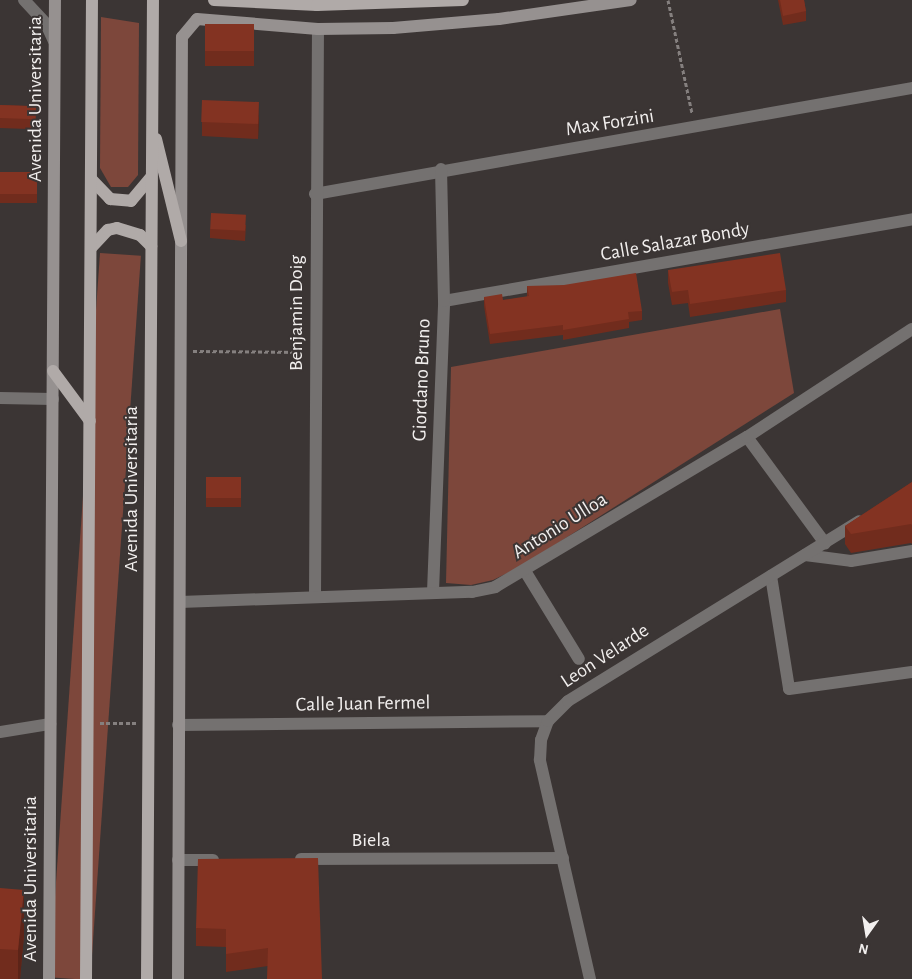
<!DOCTYPE html>
<html>
<head>
<meta charset="utf-8">
<style>
	body { margin:0 }
	#map { position:relative; width:912px; height:979px; overflow:hidden; background:#3b3534; font-family:"Alegreya Sans",sans-serif }
	div>[style] { position:absolute }
	.green>* { inset:0; background:#7d473b; transform-origin:0 0 }
	.path>* { height:3px; margin-top:-1.5px; transform-origin:0; background:repeating-linear-gradient(90deg,#85807f 0 4px,transparent 0 6.5px) }
	.minor>* { height:12px; margin:-6px; padding:0 6px; transform-origin:6px; border-radius:6px; background:#747170 }
	.tertiary>* { height:12px; margin:-6px; padding:0 6px; transform-origin:6px; border-radius:6px; background:#747170 }
	.secondary>* { height:12px; margin:-6px; padding:0 6px; transform-origin:6px; border-radius:6px; background:#969190 }
	.primary>* { height:12px; margin:-6px; padding:0 6px; transform-origin:6px; border-radius:6px; background:#b0aaa8 }
	.wall>* { inset:0; background:#712c1d; transform-origin:0 0 }
	.shaded-wall>* { inset:0; background:#5c2418 }
	.building>* { inset:0; background:#833322; transform-origin:0 0 }
	span { translate:-50% -50%; white-space:nowrap; text-align:center; line-height:1.15; -webkit-text-stroke:4px #3b3534; paint-order:stroke }
	.street-label { font-size:20px; color:#f2efee }
	.north { position:absolute; left:842px; top:909px; width:50px; height:50px; -webkit-text-stroke:4px #3b3534; paint-order:stroke; rotate:193deg; font-size:14px; font-weight:700; line-height:20px; text-align:center; color:#f2efee }
	.north::after { content:''; display:block; margin:auto; width:18px; height:22px; background:#f2efee; clip-path:polygon(50% 0,100% 100%,50% 72%,0 100%) }
</style>
</head>
<body>
<div id="map">
	<div class="green">
		<div style="clip-path:polygon(101px 17px,139px 23px,138px 175px,128px 187px,111px 187px,100px 168px)"></div>
		<div style="left:100px;top:253px;width:41px;height:726px;rotate:4deg"></div>
		<div style="clip-path:polygon(780px 309px,794px 393px,520px 567px,493px 580px,471px 585px,446px 583px,451px 367px)"></div>
	</div>
	<div class="path">
		<div style="left:668px;top:0;width:116px;rotate:78deg"></div>
		<div style="left:193px;top:351px;width:109px;rotate:0.5deg"></div>
		<div style="left:100px;top:723px;width:36px"></div>
	</div>
	<div class="minor">
		<div style="left:315px;top:194px;width:606px;rotate:-10.07deg"></div>
		<div style="left:444px;top:301px;width:475px;rotate:-9.9deg"></div>
		<div style="left:0;top:398px;width:53px;rotate:1.1deg"></div>
		<div style="left:747px;top:437px;width:132px;rotate:53.7deg"></div>
		<div style="left:805px;top:555px;width:46px;rotate:7.4deg"></div>
		<div style="left:851px;top:561px;width:62px;rotate:-9.3deg"></div>
		<div style="left:525px;top:571px;width:103px;rotate:58.5deg"></div>
		<div style="left:771px;top:576px;width:114px;rotate:80.9deg"></div>
		<div style="left:789px;top:689px;width:124px;rotate:-7.9deg"></div>
		<div style="left:433px;top:592px;width:291px;rotate:-87.8deg"></div>
		<div style="left:444px;top:301px;width:132px;rotate:-91.3deg"></div>
		<div style="left:315px;top:597px;width:568px;rotate:-89.7deg"></div>
		<div style="left:180px;top:602px;width:292px;rotate:-2deg"></div>
		<div style="left:472px;top:592px;width:24px;rotate:-12deg"></div>
		<div style="left:495px;top:587px;width:293px;rotate:-30.8deg"></div>
		<div style="left:747px;top:437px;width:197px;rotate:-33.2deg"></div>
		<div style="left:178px;top:725px;width:370px;rotate:-0.6deg"></div>
		<div style="left:0;top:732px;width:51px;rotate:-9.1deg"></div>
		<div style="left:301px;top:859px;width:262px;rotate:-0.2deg"></div>
		<div style="left:178px;top:860px;width:35px"></div>
		<div style="left:590px;top:979px;width:225px;rotate:-102.9deg"></div>
		<div style="left:540px;top:760px;width:20px;rotate:-87deg"></div>
		<div style="left:541px;top:740px;width:20px;rotate:-70deg"></div>
		<div style="left:548px;top:721px;width:28px;rotate:-45deg"></div>
		<div style="left:568px;top:701px;width:342px;rotate:-31.7deg"></div>
	</div>
	<div class="tertiary">
		<div style="left:24px;top:0;width:33px;rotate:47deg"></div>
		<div style="left:46px;top:24px;width:19px;rotate:65deg"></div>
	</div>
	<div class="secondary">
		<div style="left:49px;top:979px;width:979px;rotate:-89.65deg"></div>
		<div style="left:178px;top:979px;width:942px;rotate:-89.76deg"></div>
		<div style="left:182px;top:37px;width:23px;rotate:-50deg"></div>
		<div style="left:197px;top:19px;width:121px;rotate:4.7deg"></div>
		<div style="left:318px;top:29px;width:75px;rotate:-0.8deg"></div>
		<div style="left:393px;top:28px;width:106px;rotate:-4.9deg"></div>
		<div style="left:499px;top:19px;width:133px;rotate:-8.2deg"></div>
	</div>
	<div class="primary">
		<div style="left:214px;top:0;width:103px;rotate:2.8deg"></div>
		<div style="left:317px;top:5px;width:146px;rotate:-2deg"></div>
		<div style="left:156px;top:139px;width:105px;rotate:76.2deg"></div>
		<div style="left:91px;top:179px;width:28px;rotate:46deg"></div>
		<div style="left:110px;top:199px;width:21px;rotate:5deg"></div>
		<div style="left:131px;top:201px;width:31px;rotate:-50deg"></div>
		<div style="left:91px;top:248px;width:25px;rotate:-47deg"></div>
		<div style="left:108px;top:230px;width:9px;rotate:-13deg"></div>
		<div style="left:117px;top:228px;width:24px;rotate:17deg"></div>
		<div style="left:140px;top:235px;width:16px;rotate:45deg"></div>
		<div style="left:53px;top:371px;width:62px;rotate:53.5deg"></div>
		<div style="left:86px;top:979px;width:979px;rotate:-89.65deg"></div>
		<div style="left:147px;top:979px;width:979px;rotate:-89.65deg"></div>
	</div>
	<div class="wall">
		<div style="clip-path:polygon(778px 0,804px 0,806px 11px,806px 21px,783px 25px)"></div>
		<div style="left:205px;top:24px;width:49px;height:42px"></div>
		<div style="left:0;top:105px;width:36px;height:23px;rotate:2deg"></div>
		<div style="clip-path:polygon(259px 117px,258px 139px,202px 136px,202px 122px)"></div>
		<div style="left:0;top:172px;width:37px;height:31px"></div>
		<div style="clip-path:polygon(246px 225px,245px 241px,210px 238px,210px 229px)"></div>
		<div style="clip-path:polygon(668px 270px,786px 290px,786px 302px,690px 317px,688px 303px,672px 305px,668px 283px)"></div>
		<div style="clip-path:polygon(527px 286px,642px 311px,642px 320px,629px 322px,629px 328px,563px 340px,563px 335px,490px 344px,484px 306px,484px 297px,503px 300px,527px 297px)"></div>
		<div style="left:206px;top:477px;width:35px;height:30px"></div>
		<div style="clip-path:polygon(912px 482px,912px 544px,911px 543px,851px 553px,845px 544px,845px 526px)"></div>
		<div style="clip-path:polygon(318px 858px,268px 966px,226px 972px,226px 947px,196px 946px,196px 928px)"></div>
		<div style="clip-path:polygon(0 888px,24px 935px,20px 979px,0 979px)"></div>
	</div>
	<div class="shaded-wall">
		<div style="clip-path:polygon(259px 102px,259px 117px,258px 139px,258px 125px)"></div>
		<div style="clip-path:polygon(24px 890px,24px 935px,20px 979px,18px 979px,18px 950px)"></div>
	</div>
	<div class="building">
		<div style="clip-path:polygon(780px 0,804px 0,806px 11px,783px 16px)"></div>
		<div style="left:205px;top:24px;width:49px;height:27px"></div>
		<div style="left:202px;top:100px;width:57px;height:22px;rotate:2deg"></div>
		<div style="left:0;top:105px;width:36px;height:13px;rotate:2deg"></div>
		<div style="left:0;top:172px;width:37px;height:22px"></div>
		<div style="left:211px;top:213px;width:35px;height:16px;rotate:3deg"></div>
		<div style="clip-path:polygon(780px 253px,786px 290px,690px 304px,688px 290px,672px 292px,668px 270px)"></div>
		<div style="clip-path:polygon(636px 273px,642px 311px,628px 312px,629px 319px,563px 330px,563px 325px,490px 334px,484px 297px,502px 294px,503px 300px,529px 296px,527px 286px,564px 285px)"></div>
		<div style="left:206px;top:477px;width:35px;height:21px"></div>
		<div style="clip-path:polygon(912px 482px,912px 525px,911px 524px,851px 534px,845px 526px)"></div>
		<div style="clip-path:polygon(318px 858px,322px 979px,267px 979px,268px 948px,226px 954px,226px 929px,196px 928px,198px 859px)"></div>
		<div style="clip-path:polygon(0 888px,24px 890px,18px 950px,0 949px)"></div>
	</div>
	<div class="street-label">
		<span style="left:35px;top:99px;rotate:-90deg">Avenida Universitaria</span>
		<span style="left:610px;top:123px;rotate:-9deg">Max Forzini</span>
		<span style="left:675px;top:242px;rotate:-10deg">Calle Salazar Bondy</span>
		<span style="left:296px;top:313px;rotate:-90deg">Benjamin Doig</span>
		<span style="left:422px;top:380px;rotate:-88deg">Giordano Bruno</span>
		<span style="left:131px;top:489px;rotate:-90deg">Avenida Universitaria</span>
		<span style="left:560px;top:526px;rotate:-32deg">Antonio Ulloa</span>
		<span style="left:605px;top:656px;rotate:-33deg">Leon Velarde</span>
		<span style="left:363px;top:704px;rotate:-1deg">Calle Juan Fermel</span>
		<span style="left:371px;top:840px">Biela</span>
		<span style="left:30px;top:879px;rotate:-90deg">Avenida Universitaria</span>
	</div>
	<div class="north">N</div>
</div>
</body>
</html>
